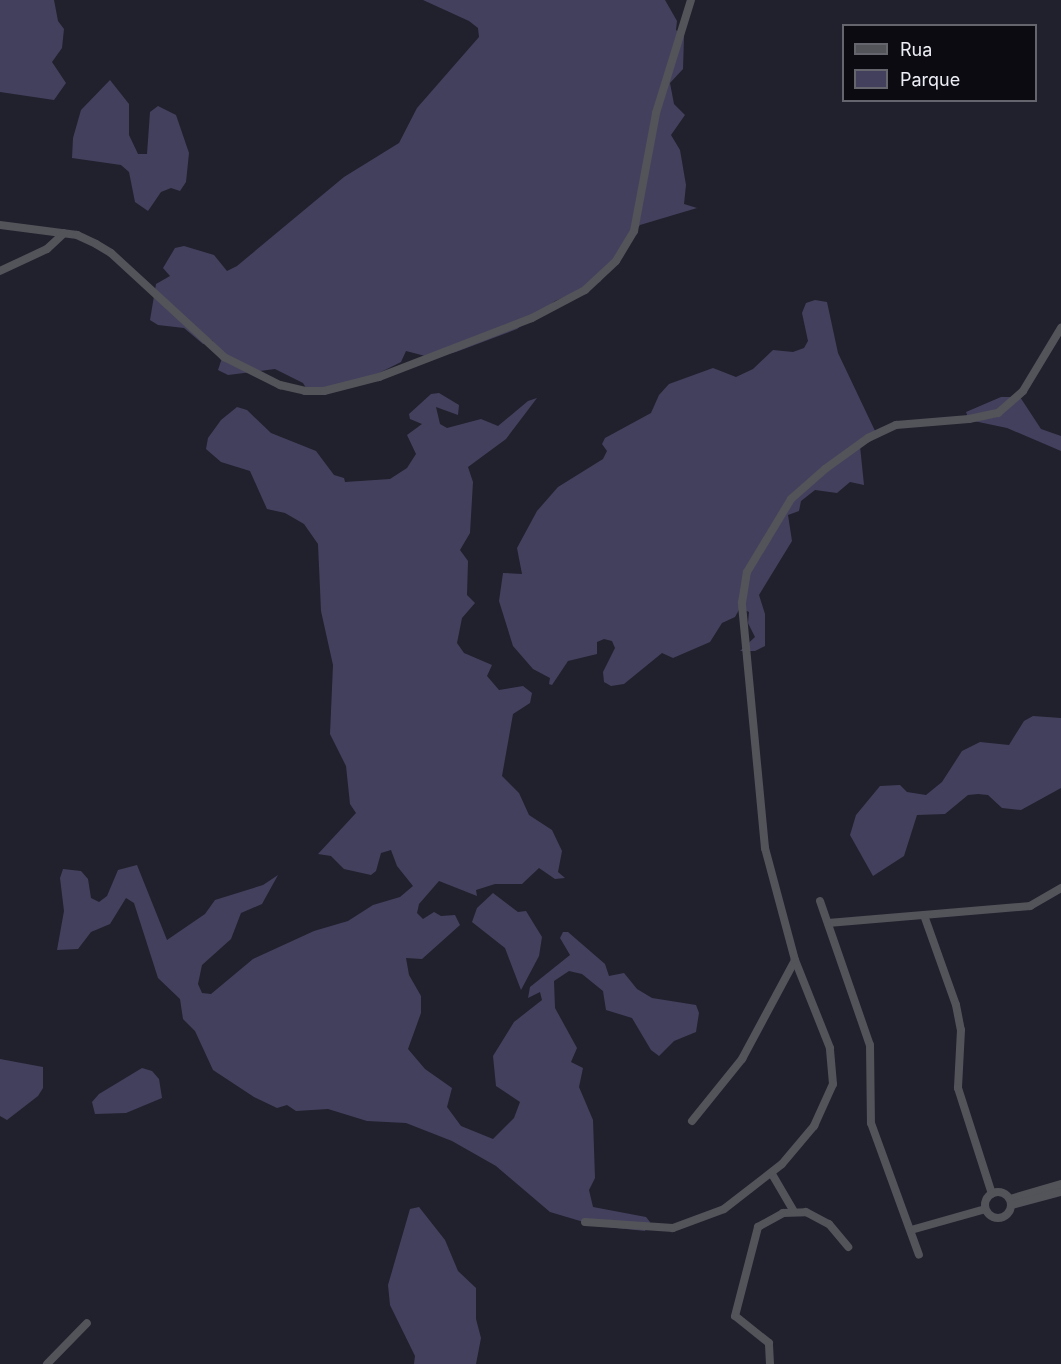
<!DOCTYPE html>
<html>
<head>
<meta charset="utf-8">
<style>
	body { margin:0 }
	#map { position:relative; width:1061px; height:1364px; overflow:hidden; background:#21202d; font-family:Inter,sans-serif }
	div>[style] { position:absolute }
	.green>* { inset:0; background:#43405d }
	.minor>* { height:8px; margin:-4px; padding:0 4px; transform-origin:4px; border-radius:4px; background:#53535a }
	.minor>.ring { margin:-4px; padding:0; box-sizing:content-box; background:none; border:8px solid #53535a; border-radius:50% }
	span { translate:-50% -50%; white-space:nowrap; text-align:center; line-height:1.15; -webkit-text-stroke:6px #0b0b11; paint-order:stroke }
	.legend { position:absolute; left:842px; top:24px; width:195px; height:78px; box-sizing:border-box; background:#0b0b11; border:2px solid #65656d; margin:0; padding:8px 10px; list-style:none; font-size:18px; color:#ededf6 }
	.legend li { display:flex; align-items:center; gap:12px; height:30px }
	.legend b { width:30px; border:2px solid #65656d }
</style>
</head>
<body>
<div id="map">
	<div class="green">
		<div style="clip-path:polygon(0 0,54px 0,58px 21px,64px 29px,62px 48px,52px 62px,66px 83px,54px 100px,0 92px)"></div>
		<div style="clip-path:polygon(423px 0,665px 0,677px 21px,676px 30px,684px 37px,683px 69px,670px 83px,674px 104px,685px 115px,671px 135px,680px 150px,686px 185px,684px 204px,697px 208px,640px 225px,600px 282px,555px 301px,517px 329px,456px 352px,433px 358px,406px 351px,401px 362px,373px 376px,308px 391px,303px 383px,275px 369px,228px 375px,218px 370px,222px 358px,212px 340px,203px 344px,184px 328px,158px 325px,150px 320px,156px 284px,170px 276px,163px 268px,175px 248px,184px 246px,214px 255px,227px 271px,237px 266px,344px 177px,399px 143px,417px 108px,479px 37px,478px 28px,469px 21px)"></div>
		<div style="clip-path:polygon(110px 80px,129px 104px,129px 135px,138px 154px,147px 154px,150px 112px,158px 106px,176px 115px,189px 153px,186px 182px,180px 191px,171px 188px,161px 192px,148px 211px,135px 202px,129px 172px,121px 165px,72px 158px,73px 138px,81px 110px)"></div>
		<div style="clip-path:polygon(815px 300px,827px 302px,838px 353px,876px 433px,860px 446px,864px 485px,850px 482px,837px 493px,815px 490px,801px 501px,799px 511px,788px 515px,792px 541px,759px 595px,765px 614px,765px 646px,755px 651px,740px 651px,755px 637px,748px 623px,749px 612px,740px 608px,735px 617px,722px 623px,710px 642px,673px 658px,662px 653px,624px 684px,611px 686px,604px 682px,603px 672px,615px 648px,612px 641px,604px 639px,597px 642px,597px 654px,568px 661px,552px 685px,549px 684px,550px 678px,533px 669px,513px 646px,499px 601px,503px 573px,522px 574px,517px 548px,537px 511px,558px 487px,603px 459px,607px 451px,602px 444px,605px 438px,651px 413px,659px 395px,669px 384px,713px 368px,736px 377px,753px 369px,773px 350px,793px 352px,804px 348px,808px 341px,802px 313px,806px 303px)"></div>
		<div style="clip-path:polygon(439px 393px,459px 405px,458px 415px,436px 407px,440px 424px,447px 428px,481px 419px,498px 426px,528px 401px,537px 398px,506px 439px,468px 467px,473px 482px,470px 533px,460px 550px,468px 561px,467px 595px,475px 603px,462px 618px,457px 643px,464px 653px,492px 665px,487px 676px,499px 690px,523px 686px,532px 693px,530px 703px,513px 714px,502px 776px,519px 793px,529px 815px,552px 830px,562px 851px,558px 872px,565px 878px,555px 879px,539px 868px,522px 884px,495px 884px,476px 890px,477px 896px,439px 881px,419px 904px,417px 913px,423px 919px,434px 912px,441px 916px,455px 915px,460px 925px,422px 959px,406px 958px,409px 975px,421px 996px,421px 1013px,408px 1049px,425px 1069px,452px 1088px,447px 1107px,461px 1126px,493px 1139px,514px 1118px,520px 1102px,496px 1086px,493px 1056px,514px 1022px,542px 1000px,540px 992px,528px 998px,530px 987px,570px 955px,560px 938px,563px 932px,568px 932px,605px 964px,609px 976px,624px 973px,637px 989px,652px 998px,696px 1005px,699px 1013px,696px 1032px,674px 1041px,659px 1056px,651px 1050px,632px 1018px,606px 1010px,603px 991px,582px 974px,569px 971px,554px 981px,555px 1008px,577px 1048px,571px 1062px,583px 1068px,579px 1087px,593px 1120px,595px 1178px,589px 1190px,593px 1207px,646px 1217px,650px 1222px,645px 1231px,597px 1226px,550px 1212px,496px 1166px,452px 1141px,406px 1123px,367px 1121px,328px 1109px,296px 1111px,287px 1105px,277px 1108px,254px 1097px,213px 1070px,195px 1031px,183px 1019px,180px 999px,158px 978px,134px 903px,126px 898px,110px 924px,91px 932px,78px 949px,57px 950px,64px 911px,60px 878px,63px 869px,81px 871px,88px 879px,91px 898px,99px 902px,107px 896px,118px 870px,137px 865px,167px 940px,205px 914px,215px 900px,263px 885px,278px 875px,262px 904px,241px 913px,231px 939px,202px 965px,198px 984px,202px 993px,211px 994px,253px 959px,314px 931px,348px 921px,373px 905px,400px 897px,413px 886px,397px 866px,391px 850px,381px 853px,376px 871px,371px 875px,344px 869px,331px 856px,318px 854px,356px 813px,350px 804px,346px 766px,330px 734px,333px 665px,321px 611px,318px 544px,304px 524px,285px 513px,267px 509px,250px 471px,221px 462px,206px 449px,208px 438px,221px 420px,237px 407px,247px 410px,271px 433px,316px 451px,334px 475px,344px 478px,345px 482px,390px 479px,407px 468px,416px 454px,407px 435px,422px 424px,410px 419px,409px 414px,431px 394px)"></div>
		<div style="clip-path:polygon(1001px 397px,1020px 397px,1041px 429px,1061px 436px,1061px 451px,1007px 428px,969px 420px,966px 412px)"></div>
		<div style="clip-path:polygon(1033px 716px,1061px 718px,1061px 788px,1021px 810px,1002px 808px,988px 795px,978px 794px,968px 795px,945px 814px,917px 815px,904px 856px,873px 876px,850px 835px,856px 815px,880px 786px,900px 785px,907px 792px,926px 795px,942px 782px,962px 751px,980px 742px,1009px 745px,1024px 721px)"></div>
		<div style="clip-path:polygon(493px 893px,518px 912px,526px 911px,542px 937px,539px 956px,521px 990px,505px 948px,472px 922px,477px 908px)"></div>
		<div style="clip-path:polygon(0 1059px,43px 1067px,43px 1088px,38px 1096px,7px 1120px,0 1116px)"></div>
		<div style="clip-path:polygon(142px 1068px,152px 1071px,159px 1079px,162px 1098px,126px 1113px,95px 1114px,92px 1102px,99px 1094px)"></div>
		<div style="clip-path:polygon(419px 1207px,445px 1240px,458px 1271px,476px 1288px,476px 1319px,481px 1338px,476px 1364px,414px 1364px,415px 1356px,390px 1305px,388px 1285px,410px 1209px)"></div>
	</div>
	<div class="minor">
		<div style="left:0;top:225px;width:78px;rotate:7.4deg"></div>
		<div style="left:77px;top:235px;width:21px;rotate:25deg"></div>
		<div style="left:96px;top:244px;width:17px;rotate:31deg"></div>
		<div style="left:111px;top:253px;width:154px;rotate:42.6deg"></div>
		<div style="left:224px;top:357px;width:63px;rotate:26.6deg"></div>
		<div style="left:280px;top:385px;width:26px;rotate:13deg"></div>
		<div style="left:305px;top:391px;width:19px"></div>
		<div style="left:324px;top:391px;width:57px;rotate:-14.3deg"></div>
		<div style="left:379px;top:377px;width:164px;rotate:-21.1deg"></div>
		<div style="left:532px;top:318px;width:60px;rotate:-27.8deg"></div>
		<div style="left:585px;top:290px;width:42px;rotate:-43.1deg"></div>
		<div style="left:616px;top:261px;width:35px;rotate:-59deg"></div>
		<div style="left:634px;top:231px;width:120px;rotate:-79.4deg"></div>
		<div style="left:656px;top:113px;width:118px;rotate:-72.8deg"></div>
		<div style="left:0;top:271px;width:52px;rotate:-25.1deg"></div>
		<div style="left:47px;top:249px;width:23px;rotate:-43deg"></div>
		<div style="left:820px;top:901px;width:152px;rotate:70.9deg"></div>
		<div style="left:870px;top:1045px;width:78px;rotate:89.3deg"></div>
		<div style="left:871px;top:1123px;width:140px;rotate:70deg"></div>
		<div style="left:925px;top:918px;width:92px;rotate:70.4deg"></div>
		<div style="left:956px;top:1005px;width:25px;rotate:79deg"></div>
		<div style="left:961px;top:1030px;width:58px;rotate:93deg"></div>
		<div style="left:958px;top:1088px;width:111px;rotate:72.2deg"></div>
		<div style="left:828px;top:923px;width:203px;rotate:-4.8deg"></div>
		<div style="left:1030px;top:906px;width:36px;rotate:-30deg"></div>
		<div style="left:692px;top:1121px;width:80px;rotate:-51.1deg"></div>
		<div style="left:742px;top:1059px;width:112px;rotate:-61.8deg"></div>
		<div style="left:772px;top:1174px;width:42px;rotate:59.7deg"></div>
		<div class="ring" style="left:985px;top:1192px;width:18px;height:18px"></div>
		<div style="left:1010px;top:1199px;width:53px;rotate:-16.4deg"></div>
		<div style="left:1012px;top:1205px;width:51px;rotate:-14.9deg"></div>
		<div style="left:585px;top:1222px;width:88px;rotate:3.9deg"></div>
		<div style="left:673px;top:1228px;width:54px;rotate:-20.4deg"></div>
		<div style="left:724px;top:1209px;width:73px;rotate:-37.8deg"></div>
		<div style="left:782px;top:1164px;width:50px;rotate:-49.9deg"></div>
		<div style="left:814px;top:1126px;width:46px;rotate:-65.7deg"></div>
		<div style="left:833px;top:1084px;width:36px;rotate:-95deg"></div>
		<div style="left:830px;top:1048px;width:95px;rotate:-111.7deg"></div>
		<div style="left:795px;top:960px;width:116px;rotate:-105deg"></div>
		<div style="left:765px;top:848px;width:246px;rotate:-95.4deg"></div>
		<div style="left:742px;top:603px;width:31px;rotate:-81deg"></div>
		<div style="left:747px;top:572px;width:85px;rotate:-58.9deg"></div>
		<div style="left:791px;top:499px;width:45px;rotate:-41.4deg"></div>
		<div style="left:825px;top:469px;width:53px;rotate:-35.8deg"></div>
		<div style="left:868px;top:438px;width:31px;rotate:-25deg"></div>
		<div style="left:896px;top:425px;width:73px;rotate:-4.7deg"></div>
		<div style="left:969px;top:419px;width:30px;rotate:-12deg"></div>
		<div style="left:998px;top:413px;width:33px;rotate:-41deg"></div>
		<div style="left:1023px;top:391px;width:74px;rotate:-58.9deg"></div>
		<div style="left:911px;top:1230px;width:77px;rotate:-15.8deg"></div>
		<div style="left:47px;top:1364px;width:57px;rotate:-45.7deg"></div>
		<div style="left:770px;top:1364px;width:21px;rotate:-93deg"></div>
		<div style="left:769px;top:1343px;width:43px;rotate:-141.5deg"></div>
		<div style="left:735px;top:1316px;width:92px;rotate:-75.5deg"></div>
		<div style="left:758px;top:1227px;width:29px;rotate:-29deg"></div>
		<div style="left:783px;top:1213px;width:23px;rotate:-2deg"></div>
		<div style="left:806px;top:1212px;width:26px;rotate:28deg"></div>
		<div style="left:829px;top:1224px;width:30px;rotate:50deg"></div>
	</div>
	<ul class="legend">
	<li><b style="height:8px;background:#53535a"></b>Rua</li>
	<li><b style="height:16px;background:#43405d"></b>Parque</li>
	</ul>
</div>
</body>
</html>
